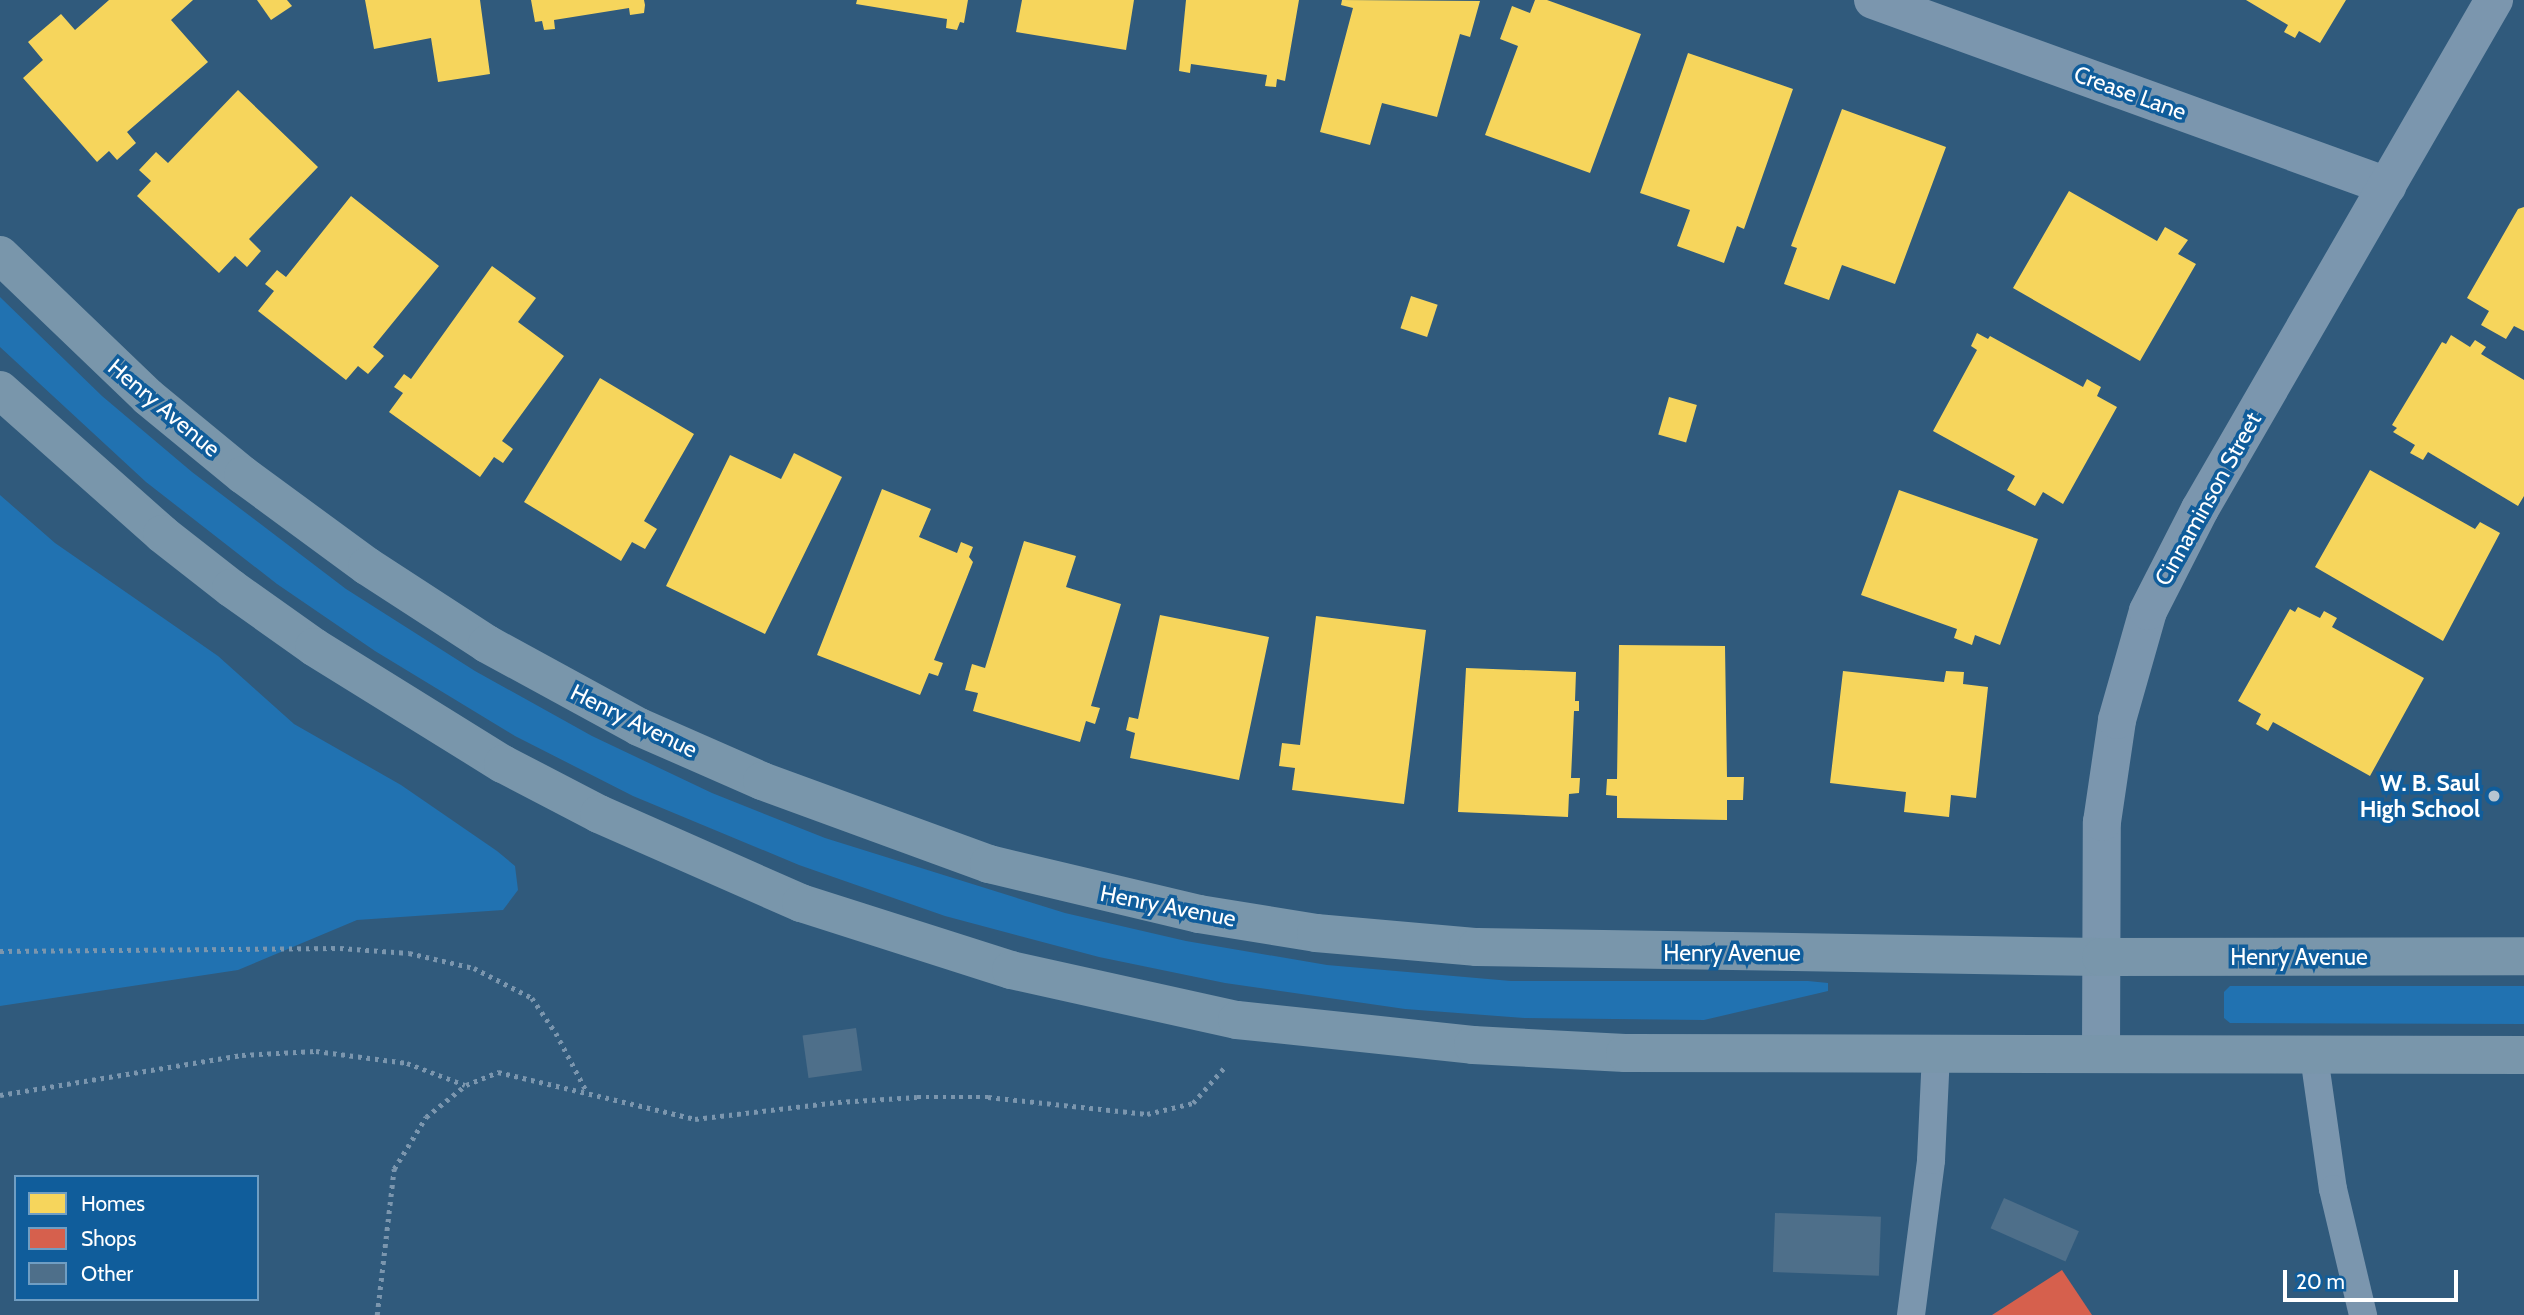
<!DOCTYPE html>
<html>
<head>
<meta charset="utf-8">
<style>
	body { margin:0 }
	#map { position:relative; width:2524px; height:1315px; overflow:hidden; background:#305a7c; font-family:Cabin,sans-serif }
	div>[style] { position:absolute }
	.green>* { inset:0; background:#2172b1 }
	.homes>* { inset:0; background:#f6d55c; transform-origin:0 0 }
	.shops>* { inset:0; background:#d6604d }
	.building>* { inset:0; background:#4e6f8a; transform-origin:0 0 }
	.path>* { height:4.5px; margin-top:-2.25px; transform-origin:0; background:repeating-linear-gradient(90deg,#7b96ae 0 3.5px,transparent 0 8.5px) }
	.lane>* { height:28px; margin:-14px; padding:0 14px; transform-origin:14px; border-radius:14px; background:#7b96ae }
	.street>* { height:38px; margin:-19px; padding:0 19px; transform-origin:19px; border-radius:19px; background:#7b96ae }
	.primary>* { height:38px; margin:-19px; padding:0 19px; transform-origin:19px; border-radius:19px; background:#7996ab }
	.dots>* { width:19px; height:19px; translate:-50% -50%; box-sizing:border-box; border:4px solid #105d9b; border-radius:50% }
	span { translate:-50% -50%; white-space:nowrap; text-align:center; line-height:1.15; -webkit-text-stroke:7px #105d9b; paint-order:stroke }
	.street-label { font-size:23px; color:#fff }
	.poi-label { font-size:23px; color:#fff; font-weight:700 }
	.right { translate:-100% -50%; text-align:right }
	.legend { position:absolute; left:14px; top:1175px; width:245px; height:126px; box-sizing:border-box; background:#105d9b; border:2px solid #709ec3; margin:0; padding:9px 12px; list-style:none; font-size:21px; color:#fff }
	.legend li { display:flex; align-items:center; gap:14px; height:35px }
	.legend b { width:35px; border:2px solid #709ec3 }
	.scale { position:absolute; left:2283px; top:1270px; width:175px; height:32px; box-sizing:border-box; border:4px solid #fff; border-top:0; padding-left:9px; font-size:21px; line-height:24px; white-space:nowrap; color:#fff; -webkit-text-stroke:5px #105d9b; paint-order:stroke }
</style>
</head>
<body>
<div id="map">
	<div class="green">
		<div style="clip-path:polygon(0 297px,102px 396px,192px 472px,346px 589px,475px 671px,592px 736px,712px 793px,825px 838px,1065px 913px,1186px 941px,1327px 965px,1511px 981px,1808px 981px,1828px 983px,1828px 991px,1704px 1020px,1524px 1018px,1405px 1009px,1225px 983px,1099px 957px,945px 916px,799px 865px,633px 796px,515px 736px,375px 651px,277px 584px,146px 482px,0 347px)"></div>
		<div style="clip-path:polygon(0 495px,55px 543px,218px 656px,294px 724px,401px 785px,497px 851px,515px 866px,518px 890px,503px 910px,357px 920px,238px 970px,0 1006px)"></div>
		<div style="clip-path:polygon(2230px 986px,2524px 986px,2524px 1024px,2230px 1023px,2224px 1018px,2224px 992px)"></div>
	</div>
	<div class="homes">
		<div style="clip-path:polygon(109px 0,193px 0,171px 20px,208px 62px,127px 132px,136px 143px,117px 160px,109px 151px,97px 162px,23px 78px,43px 60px,28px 42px,61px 14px,75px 30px)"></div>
		<div style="clip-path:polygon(257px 0,287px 0,292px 6px,271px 20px)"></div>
		<div style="clip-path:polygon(365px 0,480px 0,490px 74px,438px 82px,431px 38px,374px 49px)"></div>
		<div style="clip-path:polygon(531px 0,644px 0,645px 5px,644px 13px,630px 15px,629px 8px,554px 20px,555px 29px,544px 30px,542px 21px,535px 22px)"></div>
		<div style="clip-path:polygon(857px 0,968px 0,964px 23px,960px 22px,957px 30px,946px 28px,947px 19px,856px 4px)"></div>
		<div style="clip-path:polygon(1022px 0,1134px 0,1126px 50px,1016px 32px)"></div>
		<div style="clip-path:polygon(1186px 0,1299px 0,1285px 81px,1277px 79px,1276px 87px,1265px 86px,1267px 75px,1191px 64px,1190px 73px,1179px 71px)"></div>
		<div style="clip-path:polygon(1342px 0,1480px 1px,1470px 37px,1460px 34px,1437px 117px,1382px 103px,1370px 145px,1320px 132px,1353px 8px,1341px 5px)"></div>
		<div style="clip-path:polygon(1535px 0,1547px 0,1641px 34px,1590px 173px,1485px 135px,1518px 46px,1500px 39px,1512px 6px,1530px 13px)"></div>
		<div style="clip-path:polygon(2246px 0,2346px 0,2320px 43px,2299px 31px,2295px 38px,2284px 32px,2288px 25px)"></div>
		<div style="clip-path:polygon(1688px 53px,1793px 89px,1744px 229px,1737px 226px,1724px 263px,1677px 246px,1690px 210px,1640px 193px)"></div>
		<div style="clip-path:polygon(238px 90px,318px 167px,249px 239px,261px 251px,247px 267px,235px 256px,219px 273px,137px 196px,151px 181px,139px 170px,156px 152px,168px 163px)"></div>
		<div style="clip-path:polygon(1842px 109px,1946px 147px,1895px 284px,1842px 265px,1829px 300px,1784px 284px,1797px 248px,1791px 246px)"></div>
		<div style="clip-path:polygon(2069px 191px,2157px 241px,2165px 227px,2188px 240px,2178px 254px,2196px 264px,2140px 361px,2013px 288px)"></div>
		<div style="clip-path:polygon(351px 196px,439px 266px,373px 347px,384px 356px,368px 374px,358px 366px,346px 380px,258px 311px,274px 291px,265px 284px,277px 270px,286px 277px)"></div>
		<div style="clip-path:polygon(2524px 207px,2524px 331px,2514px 326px,2506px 339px,2481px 325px,2489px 311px,2467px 298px,2518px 209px)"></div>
		<div style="clip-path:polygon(492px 266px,536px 298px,518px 322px,564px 356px,502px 441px,513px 449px,503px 463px,494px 457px,480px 477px,389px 412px,403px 393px,394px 387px,404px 374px,411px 379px)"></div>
		<div style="left:1411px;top:296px;width:28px;height:34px;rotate:18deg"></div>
		<div style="clip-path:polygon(1977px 333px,1988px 339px,1990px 336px,2083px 387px,2087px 379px,2092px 382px,2101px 387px,2097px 396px,2117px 407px,2063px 504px,2043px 492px,2035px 506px,2007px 490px,2015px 476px,1933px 431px,1977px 350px,1971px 346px)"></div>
		<div style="clip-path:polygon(2451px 335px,2470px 347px,2475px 340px,2486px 347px,2481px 354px,2524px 380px,2524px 496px,2518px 506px,2428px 452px,2423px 460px,2410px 453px,2415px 445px,2393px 432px,2397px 428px,2392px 425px,2442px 342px,2446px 344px)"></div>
		<div style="clip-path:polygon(600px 378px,694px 434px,644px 521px,657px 529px,645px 549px,632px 542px,621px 561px,524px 502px)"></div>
		<div style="left:1669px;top:397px;width:29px;height:39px;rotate:16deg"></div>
		<div style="clip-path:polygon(794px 453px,842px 477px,765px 634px,666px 586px,730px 455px,781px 479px)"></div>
		<div style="clip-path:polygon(2370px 470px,2475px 529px,2480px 522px,2500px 533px,2443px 641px,2315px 567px)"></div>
		<div style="clip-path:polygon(882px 489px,931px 509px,919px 537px,957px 553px,961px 542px,973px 547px,969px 557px,973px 562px,934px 660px,943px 663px,938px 676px,929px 673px,920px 695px,817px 655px)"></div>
		<div style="clip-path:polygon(1899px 490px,2038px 539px,2000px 645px,1975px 635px,1972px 645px,1954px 638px,1957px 629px,1861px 595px)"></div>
		<div style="clip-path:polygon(1024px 541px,1076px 556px,1066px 587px,1121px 604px,1091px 706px,1100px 708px,1095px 724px,1086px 721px,1080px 742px,973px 711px,978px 693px,965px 690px,972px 664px,985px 668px)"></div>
		<div style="clip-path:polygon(2298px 607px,2320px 618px,2324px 611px,2337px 618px,2332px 627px,2424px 678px,2370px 776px,2273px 722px,2268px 731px,2256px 724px,2261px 714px,2238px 701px,2290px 609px,2295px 612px)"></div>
		<div style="clip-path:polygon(1160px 615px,1269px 637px,1239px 780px,1130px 758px,1135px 733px,1126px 730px,1129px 717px,1138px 719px)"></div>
		<div style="clip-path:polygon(1316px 616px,1426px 630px,1404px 804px,1292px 790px,1295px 768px,1279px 766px,1282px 743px,1300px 745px)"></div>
		<div style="clip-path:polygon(1619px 645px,1725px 646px,1727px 777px,1744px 777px,1743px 800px,1727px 800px,1727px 820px,1617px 818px,1617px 796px,1606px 795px,1607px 779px,1617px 779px)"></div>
		<div style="clip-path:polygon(1466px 668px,1576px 672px,1575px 701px,1579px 701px,1579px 711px,1574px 711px,1571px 778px,1580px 778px,1579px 793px,1569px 794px,1568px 817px,1458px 812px)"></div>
		<div style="clip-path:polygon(1843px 671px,1944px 682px,1946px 671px,1964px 672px,1963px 684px,1988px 687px,1976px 798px,1951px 795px,1949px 817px,1904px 812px,1906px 792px,1830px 783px)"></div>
	</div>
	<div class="shops">
		<div style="clip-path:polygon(2062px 1270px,2092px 1315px,1992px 1315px)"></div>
	</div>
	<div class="building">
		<div style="left:856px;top:1028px;width:43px;height:54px;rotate:82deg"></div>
		<div style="left:2004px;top:1198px;width:82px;height:33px;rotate:24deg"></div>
		<div style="left:1775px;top:1213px;width:106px;height:59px;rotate:2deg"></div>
	</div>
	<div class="path">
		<div style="left:0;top:951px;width:340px;rotate:-0.5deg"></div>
		<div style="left:340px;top:948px;width:69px;rotate:4.1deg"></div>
		<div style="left:409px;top:953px;width:67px;rotate:13deg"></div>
		<div style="left:474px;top:968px;width:65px;rotate:27.3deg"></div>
		<div style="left:532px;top:998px;width:42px;rotate:55.6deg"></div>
		<div style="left:556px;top:1033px;width:67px;rotate:62.3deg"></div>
		<div style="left:0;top:1095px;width:245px;rotate:-9.4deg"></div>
		<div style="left:242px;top:1055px;width:74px;rotate:-3.1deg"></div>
		<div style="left:316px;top:1051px;width:92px;rotate:7.5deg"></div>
		<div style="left:407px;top:1063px;width:62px;rotate:20.8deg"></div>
		<div style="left:377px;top:1315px;width:147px;rotate:-83.4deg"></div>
		<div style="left:394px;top:1169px;width:61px;rotate:-58.4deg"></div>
		<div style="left:426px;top:1117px;width:51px;rotate:-38.7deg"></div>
		<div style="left:466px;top:1085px;width:35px;rotate:-22deg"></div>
		<div style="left:498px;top:1072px;width:203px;rotate:13.4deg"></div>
		<div style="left:695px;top:1119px;width:144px;rotate:-6.8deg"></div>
		<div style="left:838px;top:1102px;width:79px;rotate:-3.6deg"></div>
		<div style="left:917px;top:1097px;width:71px"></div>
		<div style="left:988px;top:1097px;width:160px;rotate:6.1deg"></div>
		<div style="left:1147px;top:1114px;width:47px;rotate:-13.4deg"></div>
		<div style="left:1193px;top:1103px;width:47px;rotate:-48.5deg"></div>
	</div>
	<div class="lane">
		<div style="left:2314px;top:1056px;width:134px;rotate:81.9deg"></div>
		<div style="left:2333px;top:1189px;width:130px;rotate:76.6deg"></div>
		<div style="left:1911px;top:1315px;width:156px;rotate:-82.6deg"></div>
		<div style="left:1931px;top:1160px;width:106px;rotate:-87.3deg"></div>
	</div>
	<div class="street">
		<div style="left:1873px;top:0;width:547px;rotate:19.89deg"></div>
		<div style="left:2101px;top:1053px;width:231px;rotate:-89.8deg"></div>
		<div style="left:2102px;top:822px;width:103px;rotate:-81.6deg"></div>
		<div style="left:2117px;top:720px;width:113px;rotate:-74.1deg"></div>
		<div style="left:2148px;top:611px;width:114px;rotate:-63deg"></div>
		<div style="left:2200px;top:509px;width:588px;rotate:-59.99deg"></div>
	</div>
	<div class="primary">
		<div style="left:0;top:255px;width:205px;rotate:43.8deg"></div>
		<div style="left:148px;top:397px;width:123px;rotate:39.4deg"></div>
		<div style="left:243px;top:475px;width:154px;rotate:36.3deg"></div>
		<div style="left:367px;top:566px;width:143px;rotate:33deg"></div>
		<div style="left:487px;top:644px;width:173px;rotate:28.6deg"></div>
		<div style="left:639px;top:727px;width:134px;rotate:23.7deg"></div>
		<div style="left:762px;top:781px;width:242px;rotate:20.1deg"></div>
		<div style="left:989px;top:864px;width:216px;rotate:13.4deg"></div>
		<div style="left:1199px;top:914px;width:119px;rotate:9.2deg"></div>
		<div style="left:1316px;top:933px;width:162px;rotate:5deg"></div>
		<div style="left:1477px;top:947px;width:624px;rotate:0.92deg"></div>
		<div style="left:2101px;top:957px;width:423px;rotate:-0.1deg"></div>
		<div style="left:0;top:390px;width:217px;rotate:41.6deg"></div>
		<div style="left:162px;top:534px;width:88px;rotate:38deg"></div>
		<div style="left:231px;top:588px;width:102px;rotate:35.4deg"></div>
		<div style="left:314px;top:647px;width:222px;rotate:31.8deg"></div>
		<div style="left:503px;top:764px;width:108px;rotate:27.5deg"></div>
		<div style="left:599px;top:814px;width:221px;rotate:23.8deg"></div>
		<div style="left:801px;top:903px;width:220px;rotate:17.7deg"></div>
		<div style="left:1011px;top:970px;width:231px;rotate:12.5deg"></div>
		<div style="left:1237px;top:1020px;width:237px;rotate:6deg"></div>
		<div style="left:1473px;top:1045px;width:152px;rotate:3deg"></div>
		<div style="left:1625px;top:1053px;width:899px;rotate:0.13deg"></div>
	</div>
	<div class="dots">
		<div style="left:2494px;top:796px;background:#b7c5d1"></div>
	</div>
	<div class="street-label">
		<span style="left:2130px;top:93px;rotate:20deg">Crease Lane</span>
		<span style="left:164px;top:408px;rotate:40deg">Henry Avenue</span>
		<span style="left:2208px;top:499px;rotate:-61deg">Cinnaminson Street</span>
		<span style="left:634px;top:721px;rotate:26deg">Henry Avenue</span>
		<span style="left:1168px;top:906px;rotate:11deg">Henry Avenue</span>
		<span style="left:1732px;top:953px">Henry Avenue</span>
		<span style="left:2299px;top:957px">Henry Avenue</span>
	</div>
	<div class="poi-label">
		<span class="right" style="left:2480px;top:796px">W. B. Saul<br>High School</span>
	</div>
	<ul class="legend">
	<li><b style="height:19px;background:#f6d55c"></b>Homes</li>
	<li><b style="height:19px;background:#d6604d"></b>Shops</li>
	<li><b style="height:19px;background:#4e6f8a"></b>Other</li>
	</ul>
	<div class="scale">20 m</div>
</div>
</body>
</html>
